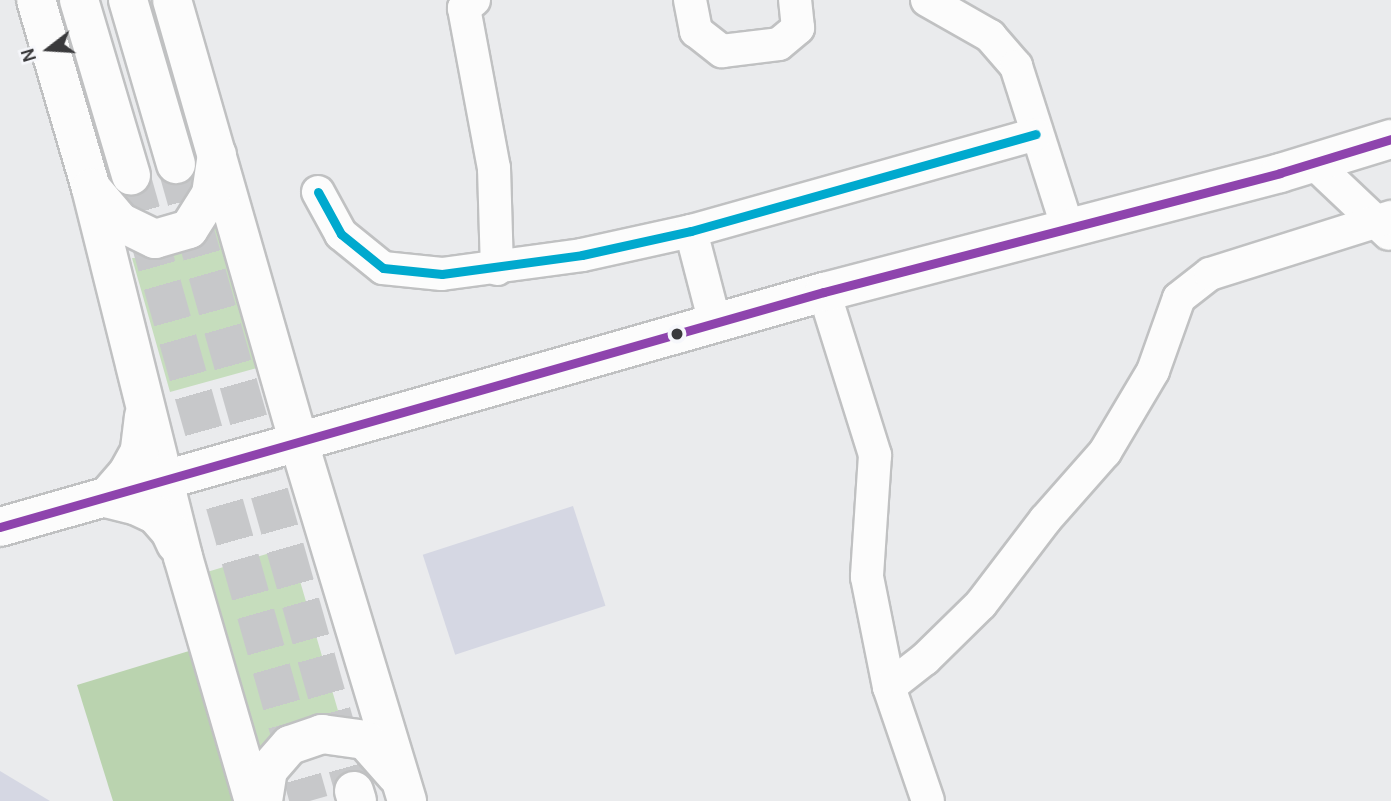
<!DOCTYPE html>
<html>
<head>
<meta charset="utf-8">
<style>
	body { margin:0 }
	#map { position:relative; width:1391px; height:801px; overflow:hidden; background:#eaebed; font-family:Karla,sans-serif }
	div>[style] { position:absolute }
	.green>* { inset:0; background:#c6ddbd }
	.forest>* { inset:0; background:#bad3af }
	.building>* { inset:0; background:#d5d7e3; transform-origin:0 0 }
	.highway-tunnel>* { height:38px; margin-top:-19px; transform-origin:0; background:repeating-linear-gradient(90deg,#c7c8ca 0 38px,transparent 0 57px) }
	.roads { filter:drop-shadow(2px 0 #c0c1c2) drop-shadow(-2px 0 #c0c1c2) drop-shadow(0 2px #c0c1c2) drop-shadow(0 -2px #c0c1c2) }
	.street>* { height:32px; margin:-16px; padding:0 16px; transform-origin:16px; border-radius:16px; background:#fcfcfc }
	.secondary>* { height:38px; margin:-19px; padding:0 19px; transform-origin:19px; border-radius:19px; background:#fcfcfc }
	.highway>* { height:38px; margin:-19px; padding:0 19px; transform-origin:19px; border-radius:19px; background:#fcfcfc }
	.bus-1>* { height:9px; margin:-4.5px; padding:0 4.5px; transform-origin:4.5px; border-radius:4.5px; background:#8e44ad }
	.bus-2>* { height:9px; margin:-4.5px; padding:0 4.5px; transform-origin:4.5px; border-radius:4.5px; background:#00a9ce }
	.dots>* { width:19px; height:19px; translate:-50% -50%; box-sizing:border-box; border:4px solid #f6f7fb; border-radius:50% }
	span { translate:-50% -50%; white-space:nowrap; text-align:center; line-height:1.15; -webkit-text-stroke:7px #f6f7fb; paint-order:stroke }
	.north { position:absolute; left:14px; top:14px; width:70px; height:70px; -webkit-text-stroke:5px #f6f7fb; paint-order:stroke; rotate:253deg; font-size:19px; font-weight:700; line-height:28px; text-align:center; color:#3a3a3c }
	.north::after { content:''; display:block; margin:auto; width:24px; height:32px; background:#3a3a3c; clip-path:polygon(50% 0,100% 100%,50% 72%,0 100%) }
</style>
</head>
<body>
<div id="map">
	<div class="green">
		<div style="clip-path:polygon(225px 214px,268px 365px,170px 392px,132px 258px,158px 258px,196px 245px)"></div>
		<div style="clip-path:polygon(290px 547px,339px 714px,280px 732px,256px 757px,207px 572px)"></div>
	</div>
	<div class="forest">
		<div style="clip-path:polygon(189px 651px,234px 801px,113px 801px,77px 685px)"></div>
	</div>
	<div class="building">
		<div style="left:573px;top:506px;width:105px;height:158px;rotate:72deg"></div>
		<div style="clip-path:polygon(0 771px,50px 801px,0 801px)"></div>
	</div>
	<div class="highway-tunnel">
		<div style="left:176px;top:164px;width:652px;rotate:74.15deg"></div>
		<div style="left:131px;top:175px;width:651px;rotate:74.13deg"></div>
	</div>
	<div class="roads">
		<div class="street">
			<div style="left:474px;top:0;width:13px;rotate:141deg"></div>
			<div style="left:464px;top:8px;width:163px;rotate:79.4deg"></div>
			<div style="left:494px;top:168px;width:101px;rotate:88.3deg"></div>
			<div style="left:690px;top:0;width:32px;rotate:79deg"></div>
			<div style="left:696px;top:31px;width:33px;rotate:38deg"></div>
			<div style="left:722px;top:51px;width:57px;rotate:-7deg"></div>
			<div style="left:779px;top:44px;width:25px;rotate:-40deg"></div>
			<div style="left:798px;top:28px;width:28px;rotate:-96deg"></div>
			<div style="left:927px;top:0;width:73px;rotate:29.7deg"></div>
			<div style="left:990px;top:36px;width:40px;rotate:49deg"></div>
			<div style="left:1016px;top:66px;width:171px;rotate:72.3deg"></div>
			<div style="left:1314px;top:163px;width:103px;rotate:43.4deg"></div>
			<div style="left:318px;top:192px;width:48px;rotate:61.3deg"></div>
			<div style="left:341px;top:234px;width:54px;rotate:39deg"></div>
			<div style="left:383px;top:268px;width:59px;rotate:5.8deg"></div>
			<div style="left:442px;top:274px;width:141px;rotate:-7.7deg"></div>
			<div style="left:582px;top:255px;width:112px;rotate:-12.4deg"></div>
			<div style="left:691px;top:231px;width:358px;rotate:-15.7deg"></div>
			<div style="left:691px;top:231px;width:95px;rotate:75.4deg"></div>
			<div style="left:824px;top:292px;width:171px;rotate:72.6deg"></div>
			<div style="left:875px;top:455px;width:122px;rotate:93.8deg"></div>
			<div style="left:867px;top:577px;width:112px;rotate:78.7deg"></div>
			<div style="left:889px;top:687px;width:120px;rotate:71.1deg"></div>
			<div style="left:889px;top:687px;width:46px;rotate:-37.9deg"></div>
			<div style="left:925px;top:659px;width:78px;rotate:-44.5deg"></div>
			<div style="left:981px;top:604px;width:106px;rotate:-52.7deg"></div>
			<div style="left:1045px;top:520px;width:91px;rotate:-48.6deg"></div>
			<div style="left:1105px;top:452px;width:94px;rotate:-59.3deg"></div>
			<div style="left:1153px;top:371px;width:77px;rotate:-70.4deg"></div>
			<div style="left:1179px;top:298px;width:39px;rotate:-38deg"></div>
			<div style="left:1210px;top:274px;width:190px;rotate:-17.5deg"></div>
		</div>
		<div class="secondary">
			<div style="left:0;top:527px;width:857px;rotate:-15.92deg"></div>
			<div style="left:824px;top:292px;width:471px;rotate:-14.6deg"></div>
			<div style="left:1280px;top:173px;width:116px;rotate:-17deg"></div>
		</div>
		<div class="highway">
			<div style="left:36px;top:0;width:196px;rotate:73.7deg"></div>
			<div style="left:91px;top:188px;width:380px;rotate:76deg"></div>
			<div style="left:183px;top:557px;width:254px;rotate:73.8deg"></div>
			<div style="left:79px;top:0;width:183px;rotate:73.5deg"></div>
			<div style="left:128px;top:0;width:171px;rotate:73.7deg"></div>
			<div style="left:172px;top:0;width:461px;rotate:74deg"></div>
			<div style="left:299px;top:443px;width:374px;rotate:73.2deg"></div>
			<div style="left:92px;top:189px;width:43px;rotate:49.7deg"></div>
			<div style="left:120px;top:222px;width:39px;rotate:26deg"></div>
			<div style="left:155px;top:239px;width:35px;rotate:-16deg"></div>
			<div style="left:189px;top:229px;width:41px;rotate:-57.8deg"></div>
			<div style="left:211px;top:194px;width:40px;rotate:-81.5deg"></div>
			<div style="left:144px;top:416px;width:35px;rotate:97deg"></div>
			<div style="left:140px;top:451px;width:26px;rotate:119deg"></div>
			<div style="left:127px;top:474px;width:32px;rotate:131deg"></div>
			<div style="left:106px;top:498px;width:30px;rotate:14deg"></div>
			<div style="left:135px;top:505px;width:23px;rotate:25deg"></div>
			<div style="left:156px;top:515px;width:21px;rotate:49deg"></div>
			<div style="left:170px;top:531px;width:14px;rotate:65deg"></div>
			<div style="left:354px;top:791px;width:10px;rotate:73deg"></div>
			<div style="left:263px;top:801px;width:31px;rotate:-81deg"></div>
			<div style="left:268px;top:770px;width:33px;rotate:-49deg"></div>
			<div style="left:290px;top:745px;width:34px;rotate:-19deg"></div>
			<div style="left:322px;top:734px;width:43px;rotate:7.9deg"></div>
			<div style="left:365px;top:740px;width:47px;rotate:48.5deg"></div>
		</div>
	</div>
	<div class="bus-1">
		<div style="left:0;top:527px;width:857px;rotate:-15.92deg"></div>
		<div style="left:824px;top:292px;width:471px;rotate:-14.6deg"></div>
		<div style="left:1280px;top:173px;width:116px;rotate:-17deg"></div>
	</div>
	<div class="bus-2">
		<div style="left:318px;top:192px;width:48px;rotate:61.3deg"></div>
		<div style="left:341px;top:234px;width:54px;rotate:39deg"></div>
		<div style="left:383px;top:268px;width:59px;rotate:5.8deg"></div>
		<div style="left:442px;top:274px;width:141px;rotate:-7.7deg"></div>
		<div style="left:582px;top:255px;width:112px;rotate:-12.4deg"></div>
		<div style="left:691px;top:231px;width:358px;rotate:-15.7deg"></div>
	</div>
	<div class="dots">
		<div style="left:677px;top:334px;background:#3a3a3c"></div>
	</div>
	<div class="north">N</div>
</div>
</body>
</html>
